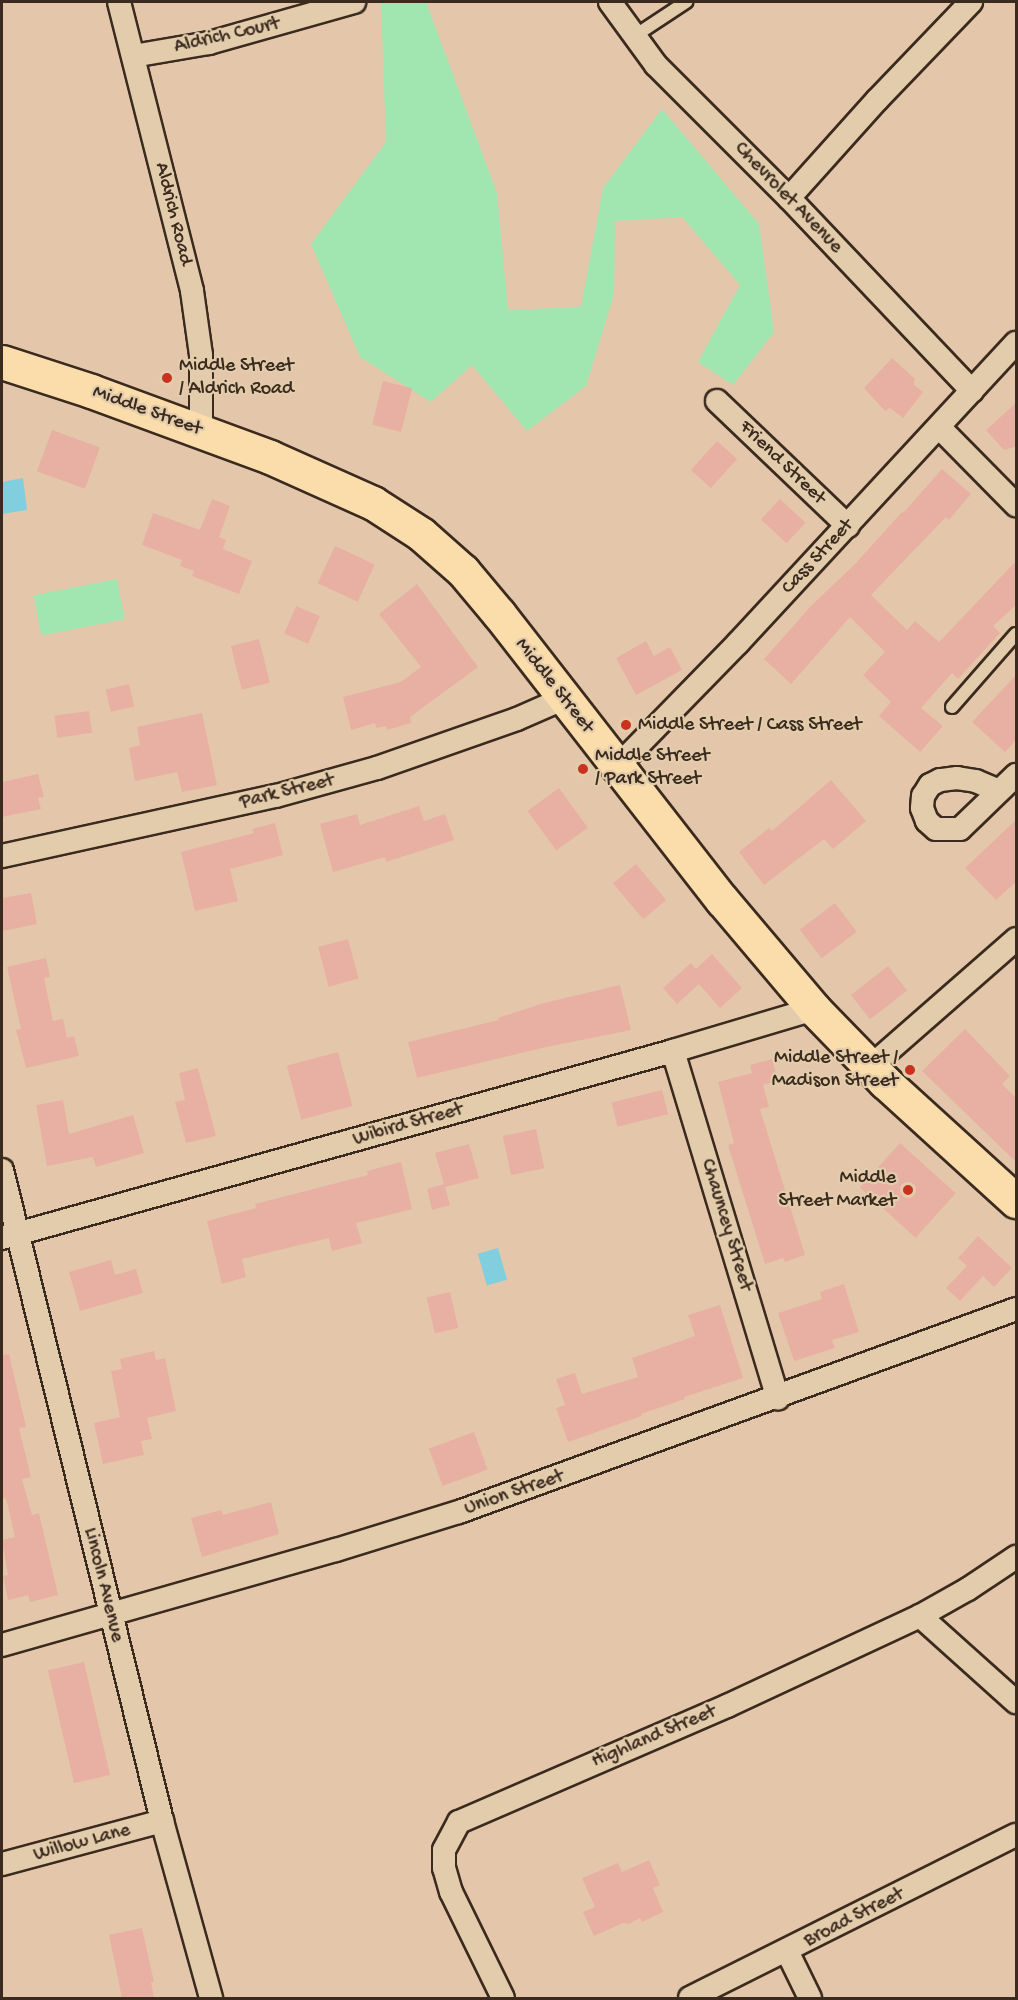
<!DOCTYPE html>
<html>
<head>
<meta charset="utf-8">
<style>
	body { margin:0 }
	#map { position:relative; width:1018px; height:2000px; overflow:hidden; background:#e4c7aa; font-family:"Gochi Hand",sans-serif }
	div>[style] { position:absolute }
	.green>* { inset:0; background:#a1e5b0; transform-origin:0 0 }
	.water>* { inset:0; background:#81cfde; transform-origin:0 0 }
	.building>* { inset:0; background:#e8b0a2; transform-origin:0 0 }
	.roads { filter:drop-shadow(2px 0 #3b2a1e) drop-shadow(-2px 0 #3b2a1e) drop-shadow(0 2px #3b2a1e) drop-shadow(0 -2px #3b2a1e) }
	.lane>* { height:12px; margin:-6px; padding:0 6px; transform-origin:6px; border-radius:6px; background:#e2ccab }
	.street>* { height:22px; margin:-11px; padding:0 11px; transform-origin:11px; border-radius:11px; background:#e2ccab }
	.primary>* { height:33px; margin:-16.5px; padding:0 16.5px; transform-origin:16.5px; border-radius:16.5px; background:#fbddab }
	.dots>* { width:16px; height:16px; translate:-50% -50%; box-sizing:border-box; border:3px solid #e2ccab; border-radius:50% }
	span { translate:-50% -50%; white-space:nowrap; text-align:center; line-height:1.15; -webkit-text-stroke:4.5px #e2ccab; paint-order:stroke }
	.street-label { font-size:20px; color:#3b2a1e }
	.poi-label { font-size:20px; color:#3b2a1e }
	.left { translate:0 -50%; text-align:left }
	.right { translate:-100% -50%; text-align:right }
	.frame { position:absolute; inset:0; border:3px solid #3b2a1e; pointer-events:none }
</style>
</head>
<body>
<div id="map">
	<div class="green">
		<div style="clip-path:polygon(381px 2px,426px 2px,497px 193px,508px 310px,581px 307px,603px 188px,662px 109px,759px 224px,774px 332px,733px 385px,698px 362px,740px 285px,682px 217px,615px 221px,614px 294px,586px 386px,527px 431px,472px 365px,431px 402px,360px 357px,311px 244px,386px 142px)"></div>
		<div style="left:117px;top:579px;width:41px;height:85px;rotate:79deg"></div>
	</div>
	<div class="water">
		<div style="clip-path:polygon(23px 478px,27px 510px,2px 514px,2px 482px)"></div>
		<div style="left:498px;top:1248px;width:33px;height:21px;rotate:74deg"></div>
	</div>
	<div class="building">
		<div style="clip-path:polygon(892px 358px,915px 379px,914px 385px,923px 392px,903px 418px,890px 408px,885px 411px,864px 388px)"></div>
		<div style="left:383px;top:381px;width:30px;height:45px;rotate:14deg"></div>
		<div style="clip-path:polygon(1017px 402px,1017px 446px,1004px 450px,986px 430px)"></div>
		<div style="left:52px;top:430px;width:51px;height:44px;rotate:20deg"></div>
		<div style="left:717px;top:441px;width:27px;height:39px;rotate:42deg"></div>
		<div style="clip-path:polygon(942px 469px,971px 494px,949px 520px,946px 517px,871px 595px,907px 630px,915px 621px,939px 642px,1017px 560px,1017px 604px,993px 626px,1000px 633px,958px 679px,952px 673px,921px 708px,943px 726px,920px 752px,879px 716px,891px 702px,863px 675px,885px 652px,850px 617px,791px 684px,764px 659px,811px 606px,855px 564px,902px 512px,903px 513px)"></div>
		<div style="clip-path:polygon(212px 499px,230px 506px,219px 537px,226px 540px,223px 549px,252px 561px,239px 594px,192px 576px,194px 571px,180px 566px,182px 560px,142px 545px,153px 513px,200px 530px)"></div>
		<div style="left:780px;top:499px;width:35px;height:28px;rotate:43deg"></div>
		<div style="left:335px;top:546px;width:44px;height:41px;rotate:25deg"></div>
		<div style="clip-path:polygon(417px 584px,478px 667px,410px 717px,411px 723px,387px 730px,386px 726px,376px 728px,375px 723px,351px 730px,343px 697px,401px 682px,421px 667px,379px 614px)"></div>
		<div style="left:296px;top:606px;width:26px;height:30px;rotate:23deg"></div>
		<div style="left:259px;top:639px;width:45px;height:29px;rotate:76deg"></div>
		<div style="clip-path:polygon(646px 641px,654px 656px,670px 647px,682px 670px,636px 695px,616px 658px)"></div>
		<div style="clip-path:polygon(1017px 674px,1017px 739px,1005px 752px,972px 722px)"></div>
		<div style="left:129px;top:684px;width:23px;height:24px;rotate:77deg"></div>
		<div style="left:89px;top:711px;width:22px;height:35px;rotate:82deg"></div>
		<div style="clip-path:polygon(202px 713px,217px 785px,182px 792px,177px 772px,135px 781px,129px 748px,140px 745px,137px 727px)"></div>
		<div style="clip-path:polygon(38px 774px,44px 797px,38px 798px,41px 809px,2px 817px,2px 782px)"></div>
		<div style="clip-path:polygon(831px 780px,866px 821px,833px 849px,824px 839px,764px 885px,739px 852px,769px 828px,772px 831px)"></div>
		<div style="left:559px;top:788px;width:49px;height:39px;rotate:54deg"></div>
		<div style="clip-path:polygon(419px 806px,424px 821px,445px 814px,454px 840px,386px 862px,385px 857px,333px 872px,320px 824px,357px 814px,360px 825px)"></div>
		<div style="clip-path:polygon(1017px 819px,1017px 881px,996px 900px,965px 868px)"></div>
		<div style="clip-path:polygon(275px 823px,283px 855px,230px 869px,238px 901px,195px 911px,181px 852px,254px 833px,252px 829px)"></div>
		<div style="left:636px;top:864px;width:47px;height:30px;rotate:50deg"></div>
		<div style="clip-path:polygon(31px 893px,37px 924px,2px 931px,2px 898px)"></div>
		<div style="left:835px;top:903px;width:36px;height:44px;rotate:53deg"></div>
		<div style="left:348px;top:939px;width:41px;height:31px;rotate:75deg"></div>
		<div style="clip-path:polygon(712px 954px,742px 988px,720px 1008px,699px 984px,677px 1004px,663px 988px,691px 963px,696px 969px)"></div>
		<div style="clip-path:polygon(46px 958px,50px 977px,44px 978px,53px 1021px,63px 1019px,67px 1038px,74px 1036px,79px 1056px,26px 1068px,16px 1030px,21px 1029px,7px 967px)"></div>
		<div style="left:888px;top:966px;width:31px;height:47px;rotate:52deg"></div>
		<div style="clip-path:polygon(620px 985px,631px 1030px,546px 1047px,417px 1078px,408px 1042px,499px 1020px,498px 1018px,544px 1003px)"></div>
		<div style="clip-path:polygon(965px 1029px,1010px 1076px,1002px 1084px,1017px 1099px,1017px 1163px,922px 1071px)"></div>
		<div style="left:338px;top:1052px;width:56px;height:53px;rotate:75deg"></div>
		<div style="clip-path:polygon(772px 1059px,778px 1081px,763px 1085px,769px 1107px,760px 1109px,805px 1255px,785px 1262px,783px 1258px,765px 1264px,728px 1145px,734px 1143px,718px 1082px,752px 1073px,750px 1065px)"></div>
		<div style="clip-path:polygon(198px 1068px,216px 1136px,186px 1143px,175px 1102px,185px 1100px,179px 1073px)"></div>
		<div style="left:662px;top:1090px;width:25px;height:52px;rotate:76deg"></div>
		<div style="clip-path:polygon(63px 1100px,69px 1134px,133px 1115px,144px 1153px,96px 1167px,93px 1157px,47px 1166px,36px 1105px)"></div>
		<div style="left:536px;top:1129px;width:40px;height:34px;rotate:78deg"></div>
		<div style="left:900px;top:1143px;width:75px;height:60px;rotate:42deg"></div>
		<div style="clip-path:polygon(469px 1144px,479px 1178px,445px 1187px,450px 1205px,432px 1210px,427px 1189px,444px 1184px,435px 1153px)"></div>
		<div style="clip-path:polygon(401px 1162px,412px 1209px,356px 1223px,362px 1243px,332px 1251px,329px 1238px,242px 1259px,246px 1277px,222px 1284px,207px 1221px,256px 1208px,255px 1204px,368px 1175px,367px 1171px)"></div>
		<div style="clip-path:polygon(978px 1236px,1012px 1268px,994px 1287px,983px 1276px,960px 1301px,946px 1288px,967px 1266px,958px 1258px)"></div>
		<div style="clip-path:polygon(111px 1260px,115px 1275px,136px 1269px,143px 1293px,80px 1311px,69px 1272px)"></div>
		<div style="clip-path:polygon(844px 1284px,859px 1332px,832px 1340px,835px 1348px,794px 1361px,778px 1313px,822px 1299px,820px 1292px)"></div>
		<div style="left:450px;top:1292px;width:37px;height:24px;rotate:77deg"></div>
		<div style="clip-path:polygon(720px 1305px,743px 1378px,684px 1397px,685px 1399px,641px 1414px,642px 1416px,568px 1442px,556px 1408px,565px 1405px,556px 1379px,575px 1373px,582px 1394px,638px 1377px,632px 1358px,695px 1336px,688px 1315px)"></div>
		<div style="clip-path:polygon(154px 1351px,156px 1360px,165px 1358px,176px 1411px,147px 1418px,152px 1439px,141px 1441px,144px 1455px,103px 1464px,94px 1423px,120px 1417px,111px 1371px,122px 1369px,120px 1359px)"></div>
		<div style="clip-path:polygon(9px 1354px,26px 1427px,19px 1428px,31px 1477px,22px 1479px,32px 1515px,39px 1513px,58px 1595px,30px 1602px,28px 1595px,8px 1600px,3px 1576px,8px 1575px,2px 1540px,15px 1537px,6px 1498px,2px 1499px,2px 1355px)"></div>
		<div style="left:474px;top:1432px;width:40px;height:48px;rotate:70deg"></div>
		<div style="clip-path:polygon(271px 1502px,279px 1534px,202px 1557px,191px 1518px,221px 1510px,223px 1515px)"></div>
		<div style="left:84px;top:1662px;width:116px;height:37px;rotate:77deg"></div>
		<div style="clip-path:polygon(649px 1860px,660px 1885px,653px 1888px,663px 1912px,642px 1922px,640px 1918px,629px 1924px,623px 1923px,594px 1936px,583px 1912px,595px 1907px,582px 1878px,618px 1863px,622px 1872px)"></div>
		<div style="clip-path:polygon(142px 1928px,154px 1982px,151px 1982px,154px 1998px,122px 1998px,109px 1935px)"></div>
	</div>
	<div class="roads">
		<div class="lane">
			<div style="left:633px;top:37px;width:64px;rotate:-33.4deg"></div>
			<div style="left:952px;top:707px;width:97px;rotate:-48.8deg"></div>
		</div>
		<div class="street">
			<div style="left:119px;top:2px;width:298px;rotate:75.8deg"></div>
			<div style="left:192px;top:291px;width:65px;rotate:82deg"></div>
			<div style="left:201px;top:355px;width:76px;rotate:90deg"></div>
			<div style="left:610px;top:2px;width:78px;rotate:53.9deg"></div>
			<div style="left:656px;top:65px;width:188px;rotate:45deg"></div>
			<div style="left:789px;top:198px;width:266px;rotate:46.5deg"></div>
			<div style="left:133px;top:56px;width:77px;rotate:-9.7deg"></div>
			<div style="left:209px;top:43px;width:151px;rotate:-15.8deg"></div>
			<div style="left:789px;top:198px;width:132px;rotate:-48.1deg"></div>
			<div style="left:877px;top:100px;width:136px;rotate:-46.2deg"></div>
			<div style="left:717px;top:401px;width:181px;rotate:43.7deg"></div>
			<div style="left:939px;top:427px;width:110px;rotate:45.4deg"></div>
			<div style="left:616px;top:768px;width:175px;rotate:-45.7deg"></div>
			<div style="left:738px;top:643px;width:409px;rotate:-47.2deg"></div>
			<div style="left:999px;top:791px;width:25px;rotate:-157deg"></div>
			<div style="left:976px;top:781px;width:19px;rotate:-171deg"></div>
			<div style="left:957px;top:778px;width:17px;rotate:173deg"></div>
			<div style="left:940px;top:780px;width:11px;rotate:153deg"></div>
			<div style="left:930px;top:785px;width:13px;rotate:122deg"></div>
			<div style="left:923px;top:796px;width:12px;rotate:95deg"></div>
			<div style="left:922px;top:808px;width:14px;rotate:69deg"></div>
			<div style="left:927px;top:821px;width:12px;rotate:42deg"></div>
			<div style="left:936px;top:829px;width:24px"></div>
			<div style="left:960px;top:829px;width:78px;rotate:-44deg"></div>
			<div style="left:2px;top:856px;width:280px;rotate:-12.4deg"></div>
			<div style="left:276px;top:796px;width:105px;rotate:-15.5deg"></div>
			<div style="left:377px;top:768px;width:148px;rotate:-19.3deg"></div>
			<div style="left:517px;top:719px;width:52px;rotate:-23.6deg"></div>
			<div style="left:673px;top:1051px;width:363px;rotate:73.2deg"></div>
			<div style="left:870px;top:1067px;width:194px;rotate:-41.2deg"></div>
			<div style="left:2px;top:1170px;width:670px;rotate:76.19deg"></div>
			<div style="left:162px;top:1821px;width:184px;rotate:74.5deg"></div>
			<div style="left:2px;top:1238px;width:697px;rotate:-15.57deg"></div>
			<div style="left:673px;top:1051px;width:147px;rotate:-16.6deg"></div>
			<div style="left:920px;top:1616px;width:129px;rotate:41.9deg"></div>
			<div style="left:2px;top:1645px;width:347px;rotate:-15.9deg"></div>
			<div style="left:336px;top:1550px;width:129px;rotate:-17.2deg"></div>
			<div style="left:459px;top:1512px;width:593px;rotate:-20.02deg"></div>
			<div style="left:2px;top:1864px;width:166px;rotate:-15deg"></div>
			<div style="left:787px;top:1951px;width:52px;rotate:63.9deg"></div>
			<div style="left:503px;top:1998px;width:118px;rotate:-116.1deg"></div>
			<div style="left:451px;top:1892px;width:25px;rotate:-106deg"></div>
			<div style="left:444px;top:1868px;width:18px;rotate:-90deg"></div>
			<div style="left:444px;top:1850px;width:32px;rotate:-62deg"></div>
			<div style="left:459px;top:1822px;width:292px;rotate:-23.4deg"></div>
			<div style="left:727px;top:1706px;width:213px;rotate:-25deg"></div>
			<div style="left:920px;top:1616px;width:55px;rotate:-29.4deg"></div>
			<div style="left:968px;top:1589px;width:58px;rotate:-33.7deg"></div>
			<div style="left:690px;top:1998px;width:364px;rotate:-26.6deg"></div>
		</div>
		<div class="primary">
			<div style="left:2px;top:362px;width:94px;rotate:18deg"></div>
			<div style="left:91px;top:391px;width:191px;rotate:20.2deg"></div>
			<div style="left:270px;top:457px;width:113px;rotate:24.1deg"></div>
			<div style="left:373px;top:503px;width:57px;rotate:32.9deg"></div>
			<div style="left:421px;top:534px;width:56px;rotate:41.4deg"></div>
			<div style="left:463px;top:571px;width:56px;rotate:50.1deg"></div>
			<div style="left:499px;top:614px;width:363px;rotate:52.1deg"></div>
			<div style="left:722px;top:900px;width:143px;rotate:49.8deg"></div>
			<div style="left:814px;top:1009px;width:102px;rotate:45.8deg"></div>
			<div style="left:885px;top:1082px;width:177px;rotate:42.3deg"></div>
		</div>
	</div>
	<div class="dots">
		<div style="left:167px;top:378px;background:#c8321e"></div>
		<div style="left:626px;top:725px;background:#c8321e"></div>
		<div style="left:583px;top:769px;background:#c8321e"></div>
		<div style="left:910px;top:1070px;background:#c8321e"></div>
		<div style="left:908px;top:1190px;background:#c8321e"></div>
	</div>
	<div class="street-label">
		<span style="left:227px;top:36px;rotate:-13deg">Aldrich Court</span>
		<span style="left:788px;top:198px;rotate:46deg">Chevrolet Avenue</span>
		<span style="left:173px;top:214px;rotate:76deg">Aldrich Road</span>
		<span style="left:147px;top:411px;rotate:20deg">Middle Street</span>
		<span style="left:782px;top:463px;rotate:44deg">Friend Street</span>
		<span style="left:818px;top:557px;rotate:-47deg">Cass Street</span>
		<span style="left:554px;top:686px;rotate:52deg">Middle Street</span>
		<span style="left:287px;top:792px;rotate:-14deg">Park Street</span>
		<span style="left:408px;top:1125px;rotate:-16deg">Wibird Street</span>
		<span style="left:726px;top:1225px;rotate:73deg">Chauncey Street</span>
		<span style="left:514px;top:1493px;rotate:-19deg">Union Street</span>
		<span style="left:103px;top:1585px;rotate:76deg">Lincoln Avenue</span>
		<span style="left:654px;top:1737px;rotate:-23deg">Highland Street</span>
		<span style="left:82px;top:1843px;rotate:-15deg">Willow Lane</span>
		<span style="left:854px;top:1918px;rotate:-27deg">Broad Street</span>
	</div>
	<div class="poi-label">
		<span class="left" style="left:179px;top:378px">Middle Street<br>/ Aldrich Road</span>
		<span class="left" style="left:638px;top:725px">Middle Street / Cass Street</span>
		<span class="left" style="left:595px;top:768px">Middle Street<br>/ Park Street</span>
		<span class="right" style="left:898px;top:1070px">Middle Street /<br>Madison Street</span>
		<span class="right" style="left:896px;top:1190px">Middle<br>Street Market</span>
	</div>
	<div class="frame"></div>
</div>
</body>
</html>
